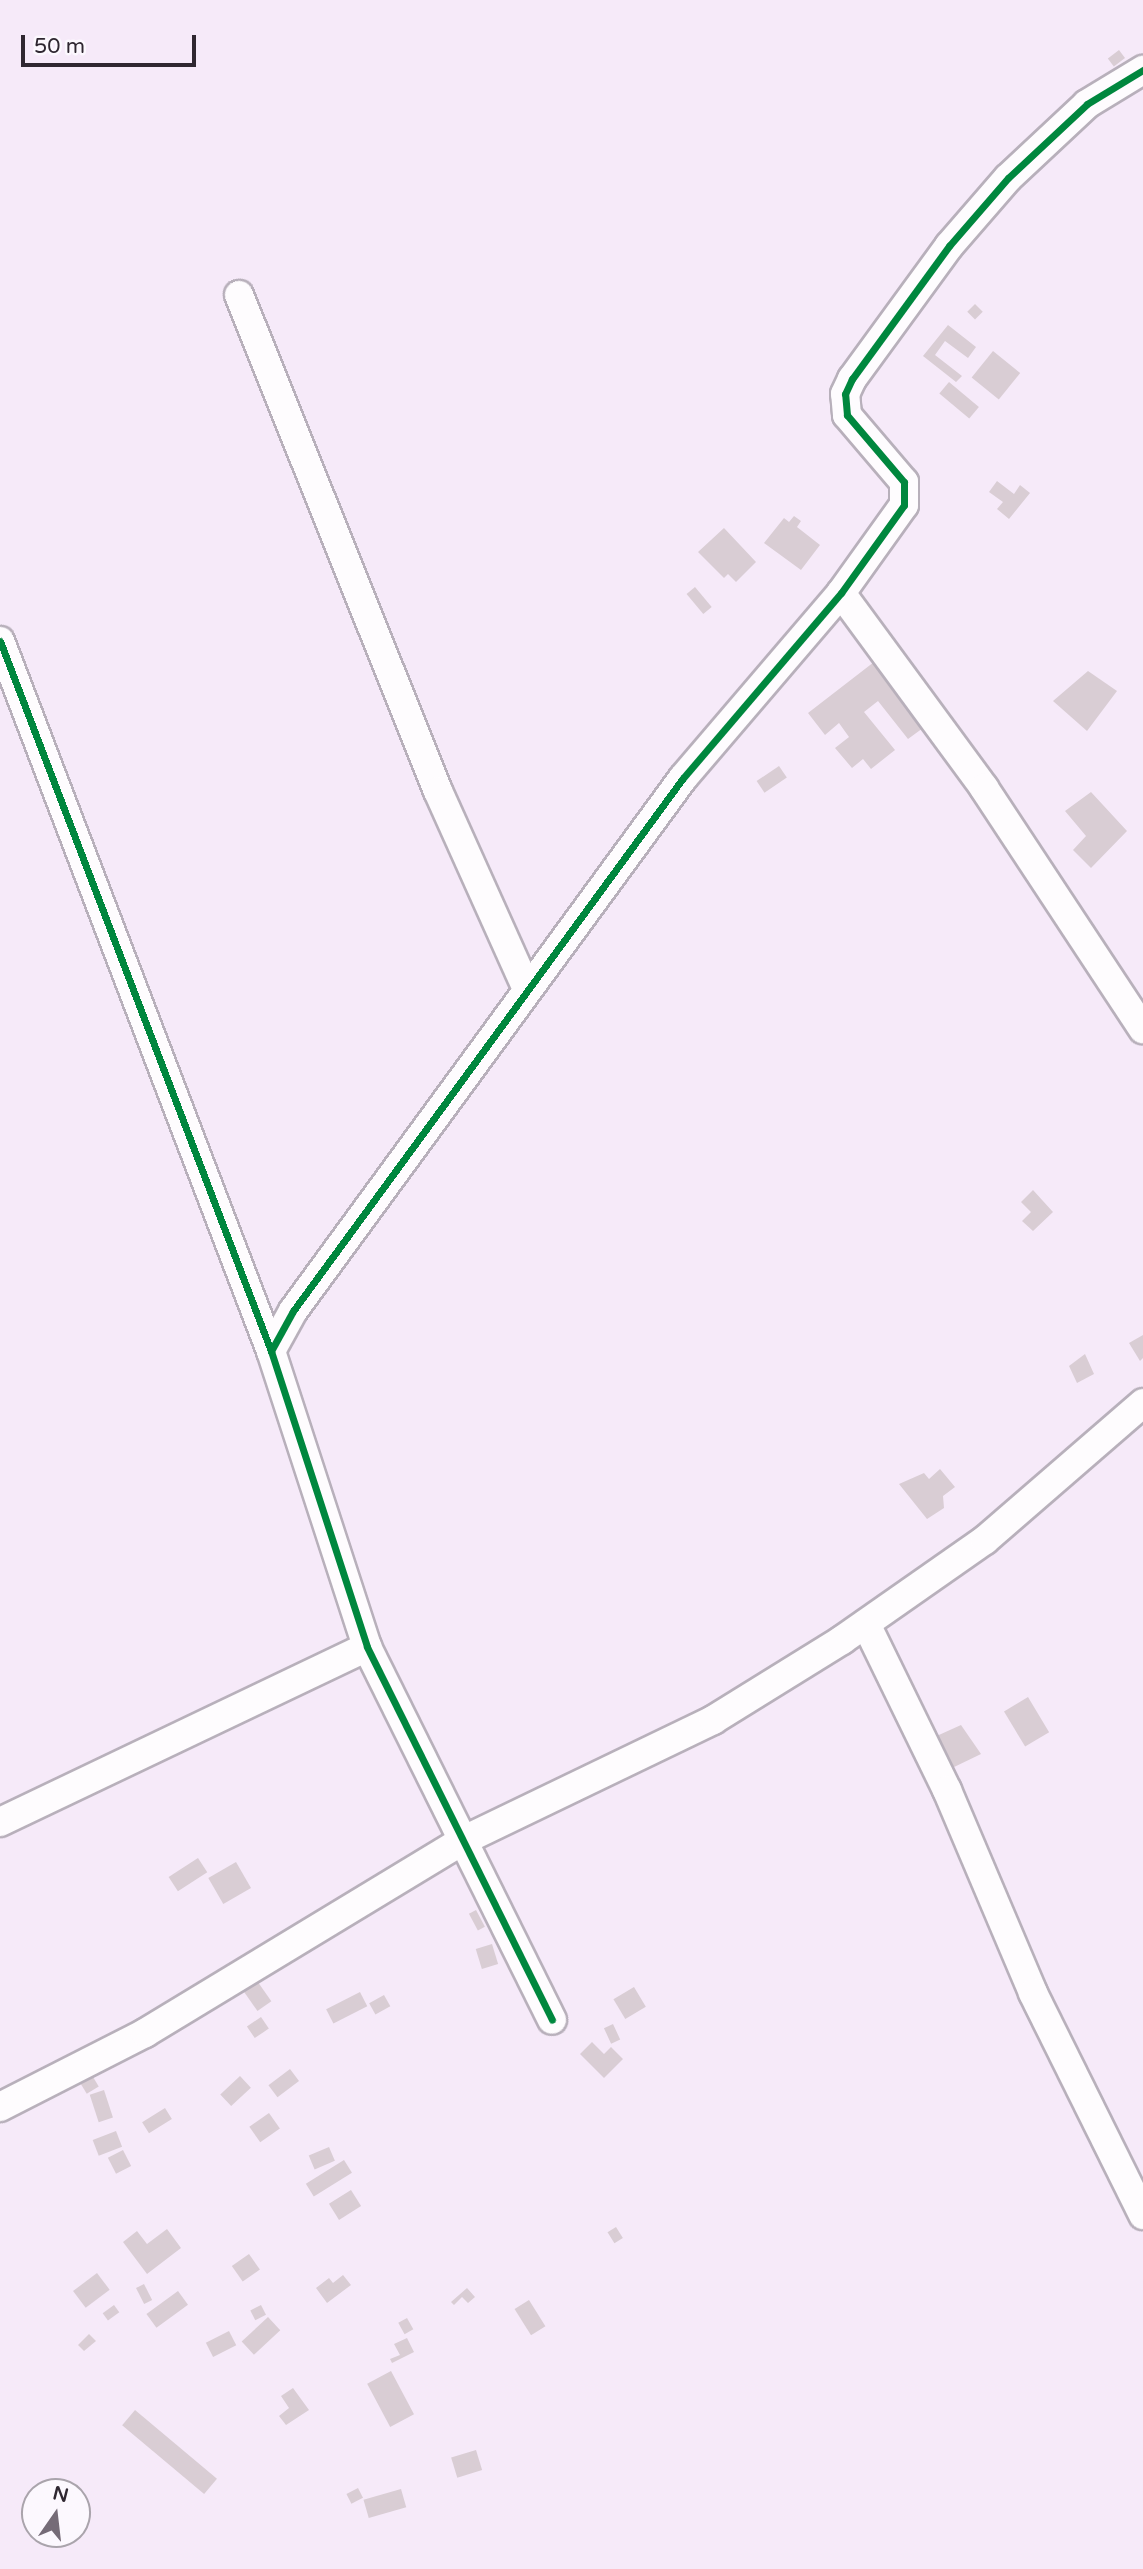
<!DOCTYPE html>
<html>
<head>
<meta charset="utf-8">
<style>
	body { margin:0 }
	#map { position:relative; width:1143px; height:2569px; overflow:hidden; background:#f6eaf9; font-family:"Varela Round",sans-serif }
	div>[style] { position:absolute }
	.building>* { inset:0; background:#d9cdd4; transform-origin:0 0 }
	.roads { filter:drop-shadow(2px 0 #b8b0bb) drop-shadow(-2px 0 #b8b0bb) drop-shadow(0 2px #b8b0bb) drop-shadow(0 -2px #b8b0bb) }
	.minor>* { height:28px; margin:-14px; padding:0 14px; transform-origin:14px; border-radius:14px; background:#fefcfe }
	.cycleway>* { height:7px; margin:-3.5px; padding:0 3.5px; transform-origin:3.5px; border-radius:3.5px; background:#00873e }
	span { translate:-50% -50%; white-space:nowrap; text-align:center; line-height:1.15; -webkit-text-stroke:7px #fcf8fe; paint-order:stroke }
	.north { position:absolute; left:21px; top:2478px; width:70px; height:70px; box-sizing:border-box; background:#fcf8fe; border:2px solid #aaa4ac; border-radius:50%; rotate:14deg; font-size:19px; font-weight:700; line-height:28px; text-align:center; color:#2f2731 }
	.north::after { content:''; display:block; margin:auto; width:24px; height:32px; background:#756b77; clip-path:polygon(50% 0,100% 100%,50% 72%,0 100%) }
	.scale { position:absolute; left:21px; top:35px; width:175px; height:32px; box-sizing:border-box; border:4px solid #2f2731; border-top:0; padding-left:9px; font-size:21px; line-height:24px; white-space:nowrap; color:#2f2731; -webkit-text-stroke:5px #fcf8fe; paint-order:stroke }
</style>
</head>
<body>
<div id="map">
	<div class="building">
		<div style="left:1119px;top:50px;width:10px;height:14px;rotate:53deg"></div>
		<div style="left:975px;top:304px;width:11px;height:11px;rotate:45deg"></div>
		<div style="clip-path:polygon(948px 325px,976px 347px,968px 358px,945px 341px,935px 355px,962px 376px,956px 382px,923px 356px)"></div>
		<div style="left:993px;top:351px;width:35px;height:34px;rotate:39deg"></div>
		<div style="left:949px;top:382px;width:39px;height:15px;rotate:40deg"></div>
		<div style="clip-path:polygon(997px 481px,1014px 494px,1020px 485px,1030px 493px,1009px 519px,997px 509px,1003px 502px,989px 492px)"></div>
		<div style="clip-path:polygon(794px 516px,801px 521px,797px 527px,820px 545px,801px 570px,764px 543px,784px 518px,789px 522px)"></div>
		<div style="clip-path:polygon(724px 528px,756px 562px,736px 582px,728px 574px,724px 578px,698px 552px)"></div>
		<div style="left:695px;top:587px;width:26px;height:11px;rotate:50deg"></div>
		<div style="clip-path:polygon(874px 662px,923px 728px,908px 739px,878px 701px,864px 712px,895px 750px,871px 769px,863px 759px,852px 768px,835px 748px,849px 737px,839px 723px,825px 735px,808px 713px)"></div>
		<div style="clip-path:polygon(1088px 671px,1117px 691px,1087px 731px,1053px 701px)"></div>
		<div style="left:779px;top:766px;width:14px;height:27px;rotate:56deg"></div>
		<div style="clip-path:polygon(1091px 792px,1127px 831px,1091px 868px,1073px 850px,1086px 836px,1065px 811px)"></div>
		<div style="clip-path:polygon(1033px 1190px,1053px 1212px,1033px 1231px,1022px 1221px,1031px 1212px,1021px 1202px)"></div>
		<div style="clip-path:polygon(1143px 1335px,1143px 1358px,1140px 1361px,1129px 1343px)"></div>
		<div style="clip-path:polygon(1085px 1354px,1094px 1374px,1077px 1383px,1069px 1366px)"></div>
		<div style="clip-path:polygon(940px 1469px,955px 1487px,943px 1496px,944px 1508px,927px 1519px,899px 1484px,924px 1473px,929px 1479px)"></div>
		<div style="left:1028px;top:1697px;width:41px;height:28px;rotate:59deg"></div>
		<div style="clip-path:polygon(961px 1725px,981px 1754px,950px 1769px,930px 1739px)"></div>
		<div style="left:198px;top:1858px;width:17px;height:35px;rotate:57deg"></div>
		<div style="left:236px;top:1862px;width:30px;height:32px;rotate:60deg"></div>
		<div style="left:476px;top:1910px;width:19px;height:8px;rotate:62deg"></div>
		<div style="left:492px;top:1944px;width:21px;height:17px;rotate:73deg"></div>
		<div style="left:253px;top:1975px;width:32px;height:17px;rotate:55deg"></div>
		<div style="left:634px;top:1987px;width:23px;height:24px;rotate:59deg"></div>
		<div style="left:360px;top:1992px;width:16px;height:38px;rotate:63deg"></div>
		<div style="left:384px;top:1995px;width:13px;height:17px;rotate:61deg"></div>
		<div style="left:261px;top:2017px;width:14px;height:17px;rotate:56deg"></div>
		<div style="left:613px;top:2024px;width:17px;height:10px;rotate:65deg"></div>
		<div style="clip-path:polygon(592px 2042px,604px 2054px,611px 2047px,623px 2059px,604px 2078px,580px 2054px)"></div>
		<div style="left:290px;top:2069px;width:15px;height:27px;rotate:53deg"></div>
		<div style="left:90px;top:2072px;width:17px;height:14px;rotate:59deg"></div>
		<div style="left:240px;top:2076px;width:16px;height:27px;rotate:47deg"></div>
		<div style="left:104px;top:2090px;width:29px;height:15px;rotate:72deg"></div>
		<div style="left:165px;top:2108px;width:13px;height:27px;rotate:58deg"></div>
		<div style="left:269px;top:2113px;width:19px;height:24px;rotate:55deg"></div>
		<div style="left:116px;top:2131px;width:17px;height:25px;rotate:69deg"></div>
		<div style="left:329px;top:2147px;width:15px;height:22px;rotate:67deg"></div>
		<div style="left:123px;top:2150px;width:18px;height:17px;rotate:63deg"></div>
		<div style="left:344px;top:2160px;width:15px;height:45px;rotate:58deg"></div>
		<div style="left:351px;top:2190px;width:19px;height:26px;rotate:58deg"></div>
		<div style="left:616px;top:2227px;width:13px;height:10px;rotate:58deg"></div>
		<div style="clip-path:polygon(167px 2229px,181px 2248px,147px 2274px,123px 2242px,137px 2231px,147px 2244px)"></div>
		<div style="left:249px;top:2254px;width:19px;height:21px;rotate:55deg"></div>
		<div style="left:97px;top:2273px;width:21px;height:30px;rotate:53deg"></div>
		<div style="clip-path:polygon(343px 2275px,351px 2285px,327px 2303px,316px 2288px,329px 2278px,333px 2283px)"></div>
		<div style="left:144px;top:2284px;width:18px;height:9px;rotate:63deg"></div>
		<div style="clip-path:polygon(467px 2288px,475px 2297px,468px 2303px,462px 2297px,454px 2305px,451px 2302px)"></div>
		<div style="left:178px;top:2291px;width:17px;height:39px;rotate:54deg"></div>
		<div style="left:529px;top:2300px;width:31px;height:17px;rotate:58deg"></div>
		<div style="left:114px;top:2305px;width:9px;height:14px;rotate:54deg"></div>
		<div style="left:261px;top:2305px;width:11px;height:12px;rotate:63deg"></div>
		<div style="left:268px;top:2317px;width:18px;height:36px;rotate:47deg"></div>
		<div style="left:407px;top:2318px;width:13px;height:10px;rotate:61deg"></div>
		<div style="left:229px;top:2331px;width:16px;height:26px;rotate:63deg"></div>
		<div style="clip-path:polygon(89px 2334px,96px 2341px,84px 2351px,78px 2345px)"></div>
		<div style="clip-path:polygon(407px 2338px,414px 2352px,392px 2363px,390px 2359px,400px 2355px,394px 2344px)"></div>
		<div style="left:391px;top:2371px;width:49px;height:27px;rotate:62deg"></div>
		<div style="clip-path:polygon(293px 2388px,309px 2410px,286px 2425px,279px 2416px,289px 2408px,281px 2396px)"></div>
		<div style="left:135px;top:2410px;width:107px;height:20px;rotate:40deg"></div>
		<div style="left:476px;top:2450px;width:21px;height:26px;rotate:73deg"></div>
		<div style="left:358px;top:2488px;width:11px;height:13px;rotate:63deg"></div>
		<div style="left:401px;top:2489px;width:19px;height:39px;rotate:74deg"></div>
	</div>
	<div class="roads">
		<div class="minor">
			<div style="left:239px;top:295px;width:534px;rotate:68.14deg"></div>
			<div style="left:438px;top:791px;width:217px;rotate:65.8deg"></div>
			<div style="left:841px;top:593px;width:242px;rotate:53.7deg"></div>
			<div style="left:984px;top:788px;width:289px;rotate:56.6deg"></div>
			<div style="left:0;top:641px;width:760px;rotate:69.11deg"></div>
			<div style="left:271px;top:1351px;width:311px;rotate:72deg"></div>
			<div style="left:367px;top:1647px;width:416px;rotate:63.6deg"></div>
			<div style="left:271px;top:1351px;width:46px;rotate:-61.2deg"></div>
			<div style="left:293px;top:1311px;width:660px;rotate:-53.81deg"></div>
			<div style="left:683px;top:778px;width:243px;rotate:-49.5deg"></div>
			<div style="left:841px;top:593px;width:108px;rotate:-54.4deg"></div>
			<div style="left:904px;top:505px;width:23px;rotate:-90deg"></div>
			<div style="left:904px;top:482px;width:88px;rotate:-130.4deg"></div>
			<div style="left:847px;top:415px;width:21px;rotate:-95deg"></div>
			<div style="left:845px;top:394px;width:17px;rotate:-65deg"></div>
			<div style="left:852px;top:379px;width:165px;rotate:-53.9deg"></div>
			<div style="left:949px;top:246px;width:90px;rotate:-49.1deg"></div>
			<div style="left:1008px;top:178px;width:108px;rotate:-43.1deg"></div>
			<div style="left:1087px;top:104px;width:66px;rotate:-31.3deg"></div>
			<div style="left:866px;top:1624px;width:185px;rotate:64deg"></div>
			<div style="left:947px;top:1790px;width:220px;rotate:67deg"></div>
			<div style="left:1033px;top:1993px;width:248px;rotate:63.6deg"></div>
			<div style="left:0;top:1822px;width:407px;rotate:-25.5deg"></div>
			<div style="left:0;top:2107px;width:163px;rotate:-27deg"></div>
			<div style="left:145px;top:2033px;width:371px;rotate:-31.2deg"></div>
			<div style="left:462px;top:1841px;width:279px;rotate:-25.7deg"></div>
			<div style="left:713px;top:1720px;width:152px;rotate:-31.8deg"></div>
			<div style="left:842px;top:1640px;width:174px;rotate:-35deg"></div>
			<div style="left:985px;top:1540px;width:209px;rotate:-40.9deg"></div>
		</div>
	</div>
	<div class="cycleway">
		<div style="left:0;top:641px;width:760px;rotate:69.11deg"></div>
		<div style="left:271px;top:1351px;width:311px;rotate:72deg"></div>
		<div style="left:367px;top:1647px;width:416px;rotate:63.6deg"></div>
		<div style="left:271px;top:1351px;width:46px;rotate:-61.2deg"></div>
		<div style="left:293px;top:1311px;width:660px;rotate:-53.81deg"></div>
		<div style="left:683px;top:778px;width:243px;rotate:-49.5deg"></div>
		<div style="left:841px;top:593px;width:108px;rotate:-54.4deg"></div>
		<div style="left:904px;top:505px;width:23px;rotate:-90deg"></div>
		<div style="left:904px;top:482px;width:88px;rotate:-130.4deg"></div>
		<div style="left:847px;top:415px;width:21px;rotate:-95deg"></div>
		<div style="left:845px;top:394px;width:17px;rotate:-65deg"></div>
		<div style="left:852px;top:379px;width:165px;rotate:-53.9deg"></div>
		<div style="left:949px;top:246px;width:90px;rotate:-49.1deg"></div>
		<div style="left:1008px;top:178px;width:108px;rotate:-43.1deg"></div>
		<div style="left:1087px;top:104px;width:66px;rotate:-31.3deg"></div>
	</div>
	<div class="north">N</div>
	<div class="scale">50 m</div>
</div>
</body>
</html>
